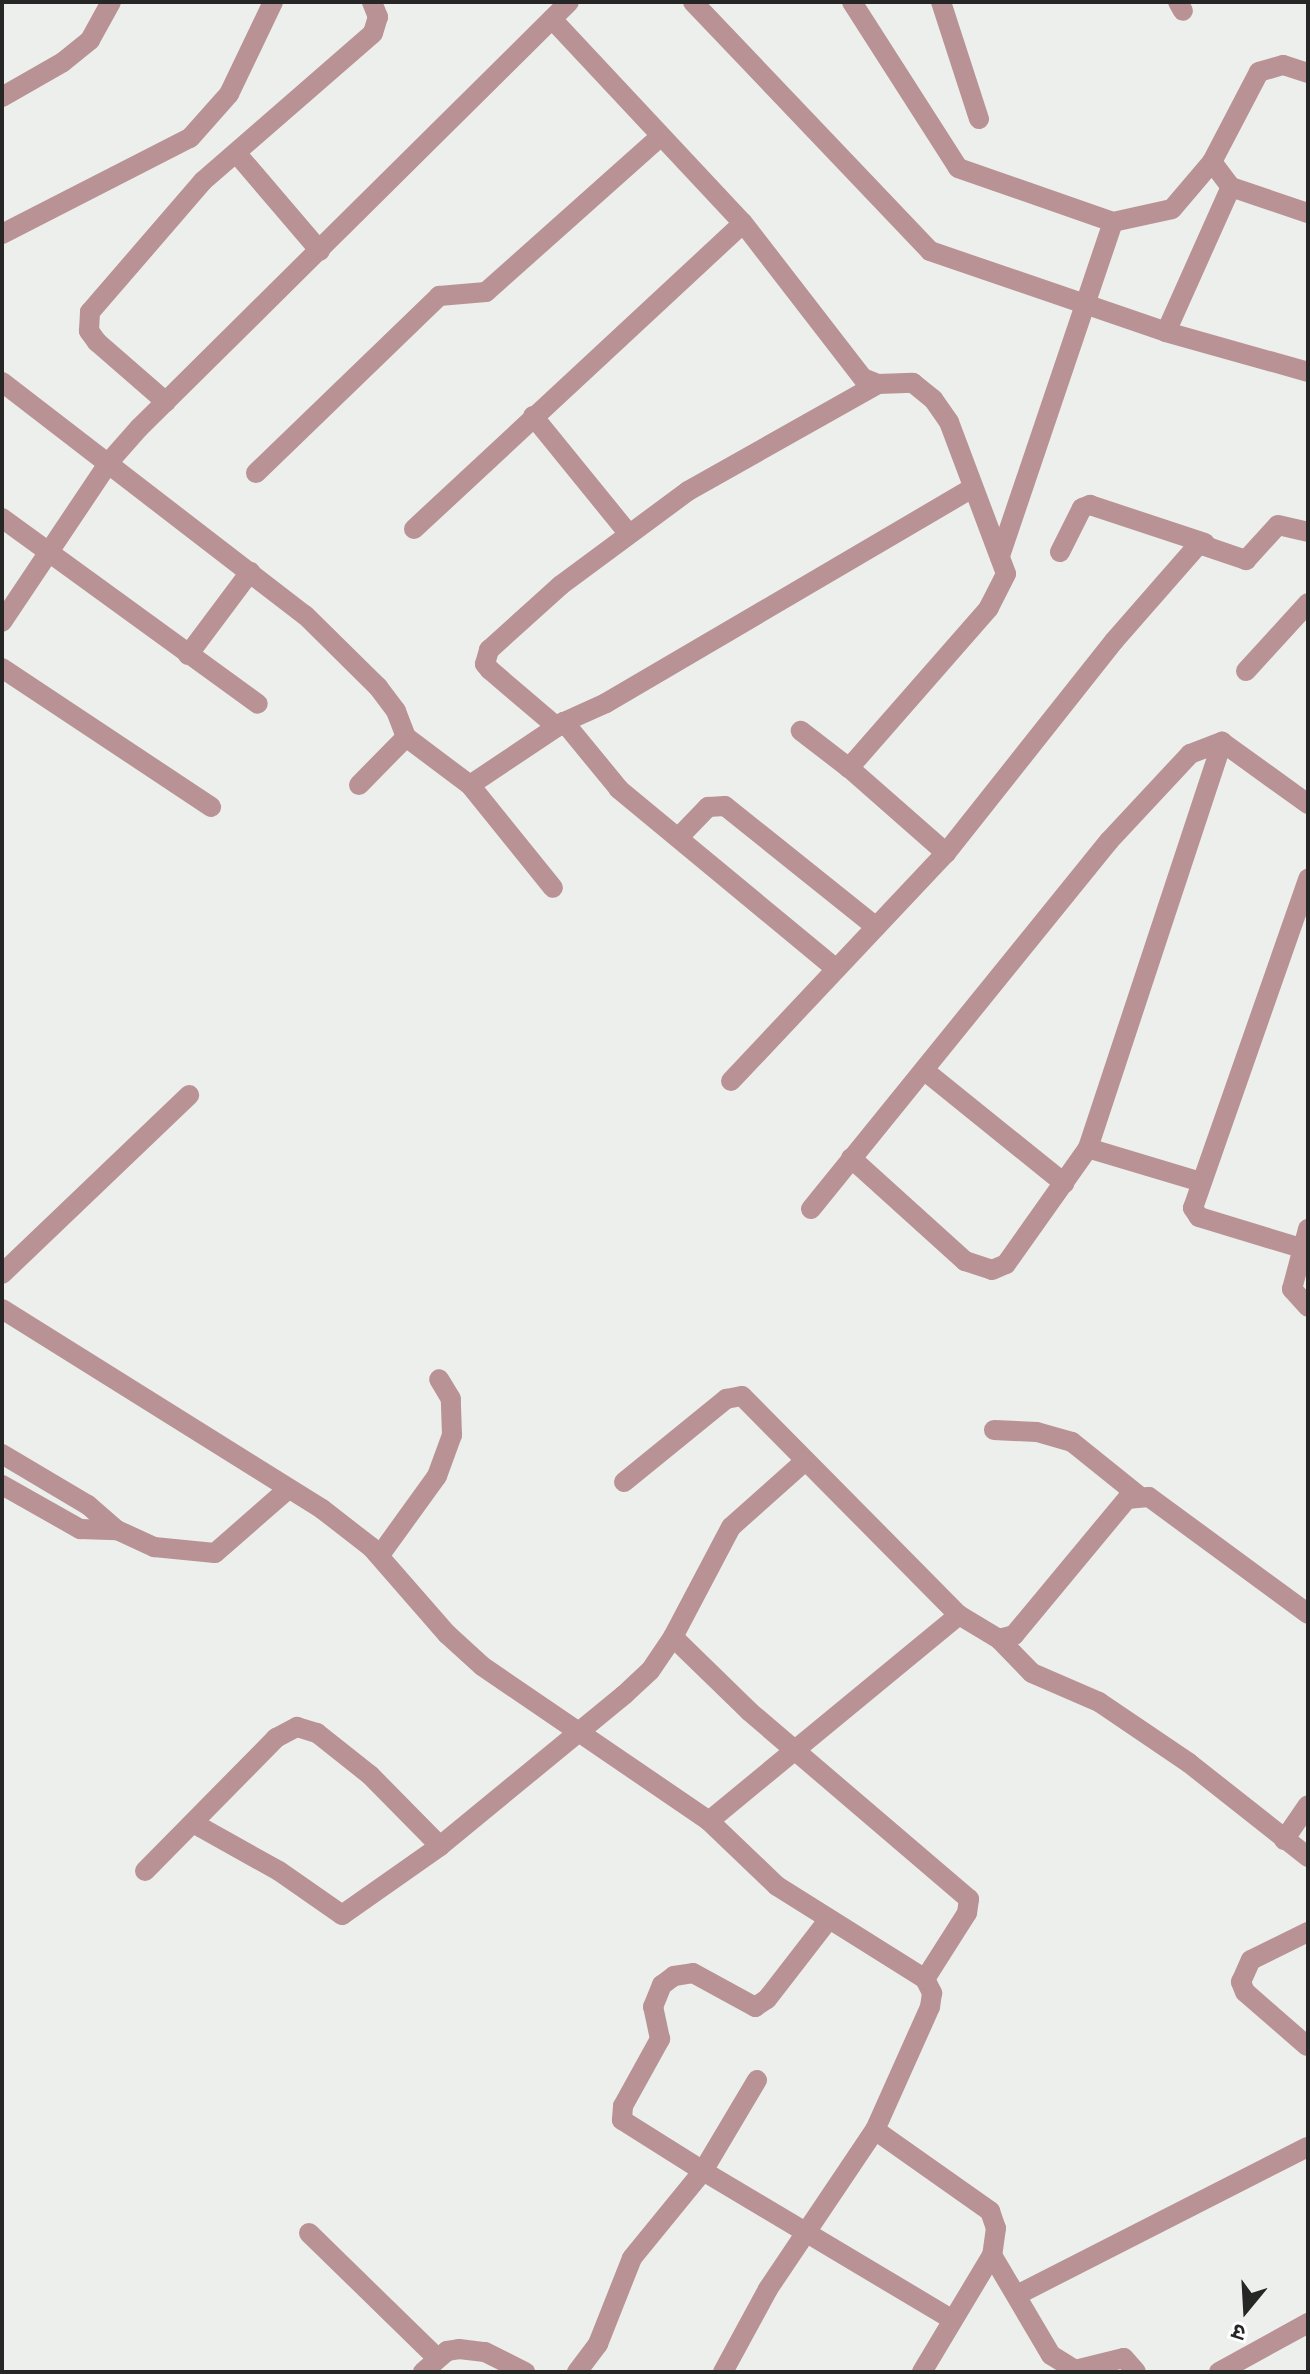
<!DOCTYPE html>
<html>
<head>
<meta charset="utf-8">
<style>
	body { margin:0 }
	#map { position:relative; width:1310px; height:2374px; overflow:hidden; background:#ecefeb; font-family:"PT Sans Narrow","Noto Sans Devanagari",sans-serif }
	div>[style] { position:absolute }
	.minor>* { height:20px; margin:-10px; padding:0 10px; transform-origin:10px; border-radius:10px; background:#b99295 }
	span { translate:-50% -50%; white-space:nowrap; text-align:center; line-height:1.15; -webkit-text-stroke:8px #fff; paint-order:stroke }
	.frame { position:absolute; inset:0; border:4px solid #252625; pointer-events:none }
	.north { position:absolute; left:1206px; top:2270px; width:80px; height:80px; -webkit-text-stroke:6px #fff; paint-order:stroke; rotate:198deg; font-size:22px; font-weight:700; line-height:32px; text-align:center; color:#252625 }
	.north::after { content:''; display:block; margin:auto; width:28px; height:36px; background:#252625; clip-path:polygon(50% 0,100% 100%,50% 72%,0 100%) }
</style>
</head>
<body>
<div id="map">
	<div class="minor">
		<div style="left:693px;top:2px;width:344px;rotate:46.4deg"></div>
		<div style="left:930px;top:251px;width:250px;rotate:18.9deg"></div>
		<div style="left:1166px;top:332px;width:148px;rotate:15.7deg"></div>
		<div style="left:852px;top:2px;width:197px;rotate:57.4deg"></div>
		<div style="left:958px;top:168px;width:164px;rotate:19.2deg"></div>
		<div style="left:1113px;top:222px;width:353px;rotate:108.7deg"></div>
		<div style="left:941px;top:2px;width:123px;rotate:72deg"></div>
		<div style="left:1178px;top:2px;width:10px;rotate:61deg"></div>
		<div style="left:552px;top:19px;width:279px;rotate:46.9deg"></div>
		<div style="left:1308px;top:73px;width:26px;rotate:-162deg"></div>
		<div style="left:1283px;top:65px;width:25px;rotate:164deg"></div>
		<div style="left:1259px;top:72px;width:102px;rotate:117.6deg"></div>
		<div style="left:1212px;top:162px;width:31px;rotate:53deg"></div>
		<div style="left:1231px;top:187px;width:81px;rotate:18.7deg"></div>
		<div style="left:2px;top:97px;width:70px;rotate:-29.8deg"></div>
		<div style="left:63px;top:62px;width:35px;rotate:-39deg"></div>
		<div style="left:90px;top:40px;width:43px;rotate:-61.1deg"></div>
		<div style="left:238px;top:155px;width:126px;rotate:49.5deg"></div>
		<div style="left:1113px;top:222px;width:60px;rotate:-12.4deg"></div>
		<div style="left:1172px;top:209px;width:62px;rotate:-49.6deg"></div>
		<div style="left:2px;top:234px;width:211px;rotate:-27.1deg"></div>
		<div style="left:190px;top:138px;width:59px;rotate:-48.4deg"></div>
		<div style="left:229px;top:94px;width:102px;rotate:-64.4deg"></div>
		<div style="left:1166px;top:332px;width:159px;rotate:-65.9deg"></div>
		<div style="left:2px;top:382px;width:382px;rotate:37.6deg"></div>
		<div style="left:305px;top:615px;width:103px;rotate:44.6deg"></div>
		<div style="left:378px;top:687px;width:30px;rotate:53deg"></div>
		<div style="left:396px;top:711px;width:28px;rotate:69deg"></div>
		<div style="left:166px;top:402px;width:91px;rotate:-139deg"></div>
		<div style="left:97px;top:342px;width:14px;rotate:-126deg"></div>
		<div style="left:89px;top:331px;width:19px;rotate:-87deg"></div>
		<div style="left:90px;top:312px;width:173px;rotate:-49.2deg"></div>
		<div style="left:203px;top:181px;width:225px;rotate:-41deg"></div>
		<div style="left:373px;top:33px;width:17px;rotate:-73deg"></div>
		<div style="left:378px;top:17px;width:16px;rotate:-112deg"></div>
		<div style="left:533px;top:416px;width:151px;rotate:50.9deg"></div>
		<div style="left:256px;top:473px;width:255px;rotate:-44deg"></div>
		<div style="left:439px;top:296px;width:47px;rotate:-4.9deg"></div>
		<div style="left:486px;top:292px;width:234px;rotate:-41.7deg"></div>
		<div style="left:2px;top:518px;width:316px;rotate:36deg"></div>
		<div style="left:414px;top:529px;width:449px;rotate:-42.9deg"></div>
		<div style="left:743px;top:223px;width:196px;rotate:52.3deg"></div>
		<div style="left:863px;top:378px;width:16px;rotate:22deg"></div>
		<div style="left:878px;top:384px;width:35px;rotate:-2deg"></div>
		<div style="left:913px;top:383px;width:26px;rotate:39deg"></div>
		<div style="left:933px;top:399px;width:28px;rotate:55deg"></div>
		<div style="left:949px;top:422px;width:162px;rotate:69.4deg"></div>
		<div style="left:1006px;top:574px;width:38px;rotate:117deg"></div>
		<div style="left:989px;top:608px;width:213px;rotate:131.2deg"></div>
		<div style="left:849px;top:768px;width:61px;rotate:-142.4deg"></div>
		<div style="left:1060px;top:552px;width:49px;rotate:-63.4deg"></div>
		<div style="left:1082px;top:508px;width:9px;rotate:-21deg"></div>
		<div style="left:1090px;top:505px;width:121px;rotate:18.3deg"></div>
		<div style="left:2px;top:622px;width:192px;rotate:-56.2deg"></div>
		<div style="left:109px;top:462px;width:45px;rotate:-48.6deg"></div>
		<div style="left:139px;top:428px;width:605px;rotate:-44.73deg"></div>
		<div style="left:188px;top:655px;width:104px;rotate:-53.2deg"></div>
		<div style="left:2px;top:668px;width:251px;rotate:33.6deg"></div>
		<div style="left:1246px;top:671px;width:92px;rotate:-47.6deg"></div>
		<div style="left:557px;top:727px;width:88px;rotate:-139.6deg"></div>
		<div style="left:490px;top:670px;width:8px;rotate:-130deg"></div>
		<div style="left:485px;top:664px;width:15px;rotate:-74deg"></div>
		<div style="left:489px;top:650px;width:97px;rotate:-42.1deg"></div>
		<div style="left:561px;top:585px;width:158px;rotate:-36.5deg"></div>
		<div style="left:688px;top:491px;width:218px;rotate:-29.4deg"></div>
		<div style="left:847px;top:766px;width:132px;rotate:41.3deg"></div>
		<div style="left:946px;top:853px;width:270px;rotate:-51.6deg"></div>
		<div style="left:1114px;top:641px;width:129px;rotate:-48.8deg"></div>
		<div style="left:1199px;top:544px;width:50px;rotate:18.8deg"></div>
		<div style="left:1246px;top:560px;width:47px;rotate:-47.6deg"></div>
		<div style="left:1278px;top:525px;width:31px;rotate:13deg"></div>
		<div style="left:359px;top:785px;width:67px;rotate:-45.6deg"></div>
		<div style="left:406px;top:737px;width:80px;rotate:36.9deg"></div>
		<div style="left:470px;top:785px;width:113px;rotate:-33.8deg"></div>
		<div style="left:470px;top:785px;width:132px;rotate:51.1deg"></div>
		<div style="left:679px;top:837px;width:42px;rotate:-46deg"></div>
		<div style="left:708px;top:807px;width:17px;rotate:-3deg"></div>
		<div style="left:725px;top:806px;width:193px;rotate:38.7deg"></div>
		<div style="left:835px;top:968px;width:281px;rotate:-140.4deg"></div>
		<div style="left:619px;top:789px;width:87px;rotate:-129.4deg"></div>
		<div style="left:564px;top:722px;width:46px;rotate:-24.3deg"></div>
		<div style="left:606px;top:703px;width:425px;rotate:-30.4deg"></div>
		<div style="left:925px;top:1071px;width:179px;rotate:38.9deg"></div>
		<div style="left:731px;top:1081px;width:313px;rotate:-46.7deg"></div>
		<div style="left:851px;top:1158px;width:154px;rotate:42.1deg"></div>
		<div style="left:965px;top:1261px;width:28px;rotate:18deg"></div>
		<div style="left:992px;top:1270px;width:15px;rotate:-23deg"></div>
		<div style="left:1006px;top:1264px;width:142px;rotate:-54.7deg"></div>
		<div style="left:1201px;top:1182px;width:118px;rotate:-163.3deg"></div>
		<div style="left:1088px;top:1148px;width:428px;rotate:-71.7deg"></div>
		<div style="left:1222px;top:742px;width:106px;rotate:35.8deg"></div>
		<div style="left:811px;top:1209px;width:474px;rotate:-51deg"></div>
		<div style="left:1109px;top:841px;width:119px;rotate:-47deg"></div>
		<div style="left:1190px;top:754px;width:34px;rotate:-21deg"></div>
		<div style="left:1308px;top:1229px;width:62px;rotate:104.9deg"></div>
		<div style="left:1292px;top:1289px;width:24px;rotate:48deg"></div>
		<div style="left:1301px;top:1248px;width:107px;rotate:-163.1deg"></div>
		<div style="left:1199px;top:1217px;width:11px;rotate:-124deg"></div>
		<div style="left:1193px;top:1208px;width:349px;rotate:-70.7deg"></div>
		<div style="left:2px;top:1274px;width:259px;rotate:-43.7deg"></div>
		<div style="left:2px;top:1309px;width:377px;rotate:32deg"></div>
		<div style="left:322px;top:1509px;width:62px;rotate:37.8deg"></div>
		<div style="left:371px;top:1547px;width:116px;rotate:48.9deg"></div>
		<div style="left:447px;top:1634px;width:47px;rotate:42.4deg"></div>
		<div style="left:482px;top:1666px;width:275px;rotate:34.3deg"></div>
		<div style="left:709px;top:1821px;width:94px;rotate:43.7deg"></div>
		<div style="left:777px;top:1886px;width:175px;rotate:32.1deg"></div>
		<div style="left:925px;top:1979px;width:16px;rotate:63deg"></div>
		<div style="left:932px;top:1993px;width:14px;rotate:98deg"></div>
		<div style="left:930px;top:2007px;width:135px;rotate:114.1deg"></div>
		<div style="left:994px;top:1430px;width:43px;rotate:2.7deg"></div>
		<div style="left:1037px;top:1432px;width:36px;rotate:16deg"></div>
		<div style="left:1072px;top:1442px;width:85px;rotate:38.8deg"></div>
		<div style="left:2px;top:1454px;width:100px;rotate:30.7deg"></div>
		<div style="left:88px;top:1505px;width:38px;rotate:41deg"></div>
		<div style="left:117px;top:1530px;width:41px;rotate:24.7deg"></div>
		<div style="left:154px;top:1547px;width:61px;rotate:5.6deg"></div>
		<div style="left:215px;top:1553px;width:97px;rotate:-41.2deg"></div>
		<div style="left:624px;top:1482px;width:132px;rotate:-39.1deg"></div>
		<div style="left:726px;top:1399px;width:16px;rotate:-11deg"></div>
		<div style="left:742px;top:1396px;width:308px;rotate:45.3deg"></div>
		<div style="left:2px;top:1485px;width:90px;rotate:29.4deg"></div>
		<div style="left:80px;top:1529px;width:37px;rotate:2deg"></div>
		<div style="left:380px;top:1555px;width:97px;rotate:-54.2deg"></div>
		<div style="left:437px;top:1476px;width:44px;rotate:-69.9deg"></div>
		<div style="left:452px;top:1435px;width:36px;rotate:-92deg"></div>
		<div style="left:451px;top:1399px;width:23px;rotate:-121deg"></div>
		<div style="left:673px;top:1637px;width:124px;rotate:-62.2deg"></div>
		<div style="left:731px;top:1527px;width:98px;rotate:-41.7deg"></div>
		<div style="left:999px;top:1639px;width:47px;rotate:45.9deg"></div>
		<div style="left:1032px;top:1673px;width:73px;rotate:23.4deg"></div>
		<div style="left:1099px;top:1702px;width:109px;rotate:34.1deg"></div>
		<div style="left:1189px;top:1763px;width:152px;rotate:38.3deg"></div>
		<div style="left:709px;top:1821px;width:324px;rotate:-39.5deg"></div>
		<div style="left:959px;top:1615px;width:47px;rotate:31deg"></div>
		<div style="left:999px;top:1639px;width:16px;rotate:-15deg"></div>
		<div style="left:1014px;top:1635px;width:177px;rotate:-50.3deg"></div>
		<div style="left:1127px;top:1499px;width:22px;rotate:-5deg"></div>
		<div style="left:1149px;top:1497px;width:197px;rotate:36.3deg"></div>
		<div style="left:193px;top:1823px;width:98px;rotate:29.2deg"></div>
		<div style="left:279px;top:1871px;width:77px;rotate:34.9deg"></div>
		<div style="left:342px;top:1915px;width:120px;rotate:-35.1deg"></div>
		<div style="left:1284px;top:1840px;width:42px;rotate:-55.6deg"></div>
		<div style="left:145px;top:1871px;width:187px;rotate:-45.4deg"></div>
		<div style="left:276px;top:1738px;width:24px;rotate:-28deg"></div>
		<div style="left:297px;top:1727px;width:21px;rotate:17deg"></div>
		<div style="left:317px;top:1733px;width:68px;rotate:38.4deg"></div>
		<div style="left:370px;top:1775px;width:100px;rotate:45.4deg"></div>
		<div style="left:440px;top:1846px;width:238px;rotate:-39.4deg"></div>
		<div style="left:624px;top:1695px;width:35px;rotate:-43deg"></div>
		<div style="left:650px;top:1671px;width:41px;rotate:-55.9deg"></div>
		<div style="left:673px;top:1637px;width:107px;rotate:44.2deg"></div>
		<div style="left:750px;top:1712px;width:288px;rotate:40.5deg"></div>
		<div style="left:969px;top:1899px;width:14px;rotate:98deg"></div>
		<div style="left:967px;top:1913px;width:78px;rotate:122.5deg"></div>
		<div style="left:1307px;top:2046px;width:82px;rotate:-138.9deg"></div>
		<div style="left:1245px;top:1992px;width:11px;rotate:-112deg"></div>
		<div style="left:1241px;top:1982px;width:24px;rotate:-66deg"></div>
		<div style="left:1251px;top:1960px;width:64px;rotate:-26.2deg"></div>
		<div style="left:757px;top:2080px;width:106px;rotate:120.7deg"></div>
		<div style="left:703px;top:2171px;width:96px;rotate:-147.8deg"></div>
		<div style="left:622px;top:2120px;width:14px;rotate:-86deg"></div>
		<div style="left:623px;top:2106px;width:77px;rotate:-61.1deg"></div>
		<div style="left:660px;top:2039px;width:33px;rotate:-102deg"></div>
		<div style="left:653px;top:2007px;width:24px;rotate:-68deg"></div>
		<div style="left:662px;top:1985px;width:15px;rotate:-37deg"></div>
		<div style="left:674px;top:1976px;width:19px;rotate:-9deg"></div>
		<div style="left:693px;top:1973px;width:71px;rotate:28.7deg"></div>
		<div style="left:755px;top:2007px;width:14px;rotate:-34deg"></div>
		<div style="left:767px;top:1999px;width:101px;rotate:-52.2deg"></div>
		<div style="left:309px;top:2233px;width:179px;rotate:44.3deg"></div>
		<div style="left:1017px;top:2295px;width:326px;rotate:-27deg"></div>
		<div style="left:423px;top:2372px;width:32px;rotate:-41deg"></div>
		<div style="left:447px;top:2351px;width:12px;rotate:-9deg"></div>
		<div style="left:459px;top:2349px;width:26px;rotate:7deg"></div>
		<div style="left:485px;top:2352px;width:45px;rotate:26.6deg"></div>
		<div style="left:577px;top:2372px;width:35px;rotate:-53deg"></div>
		<div style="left:598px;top:2344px;width:92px;rotate:-68.4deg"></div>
		<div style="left:632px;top:2258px;width:112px;rotate:-50.8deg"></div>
		<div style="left:703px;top:2171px;width:289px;rotate:30.8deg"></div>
		<div style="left:723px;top:2372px;width:94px;rotate:-61.5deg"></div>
		<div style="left:768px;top:2289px;width:192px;rotate:-56.1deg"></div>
		<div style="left:875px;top:2130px;width:141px;rotate:35.2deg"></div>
		<div style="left:990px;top:2211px;width:18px;rotate:71deg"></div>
		<div style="left:996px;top:2228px;width:27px;rotate:98deg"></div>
		<div style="left:992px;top:2255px;width:116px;rotate:59.5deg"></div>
		<div style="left:1051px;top:2355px;width:28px;rotate:32deg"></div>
		<div style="left:1075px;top:2370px;width:50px;rotate:-13.8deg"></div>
		<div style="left:1124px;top:2358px;width:18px;rotate:49deg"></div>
		<div style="left:922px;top:2372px;width:136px;rotate:-59.1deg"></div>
		<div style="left:1219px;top:2372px;width:102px;rotate:-28.8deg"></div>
	</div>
	<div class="frame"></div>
	<div class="north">उ</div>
</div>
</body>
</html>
